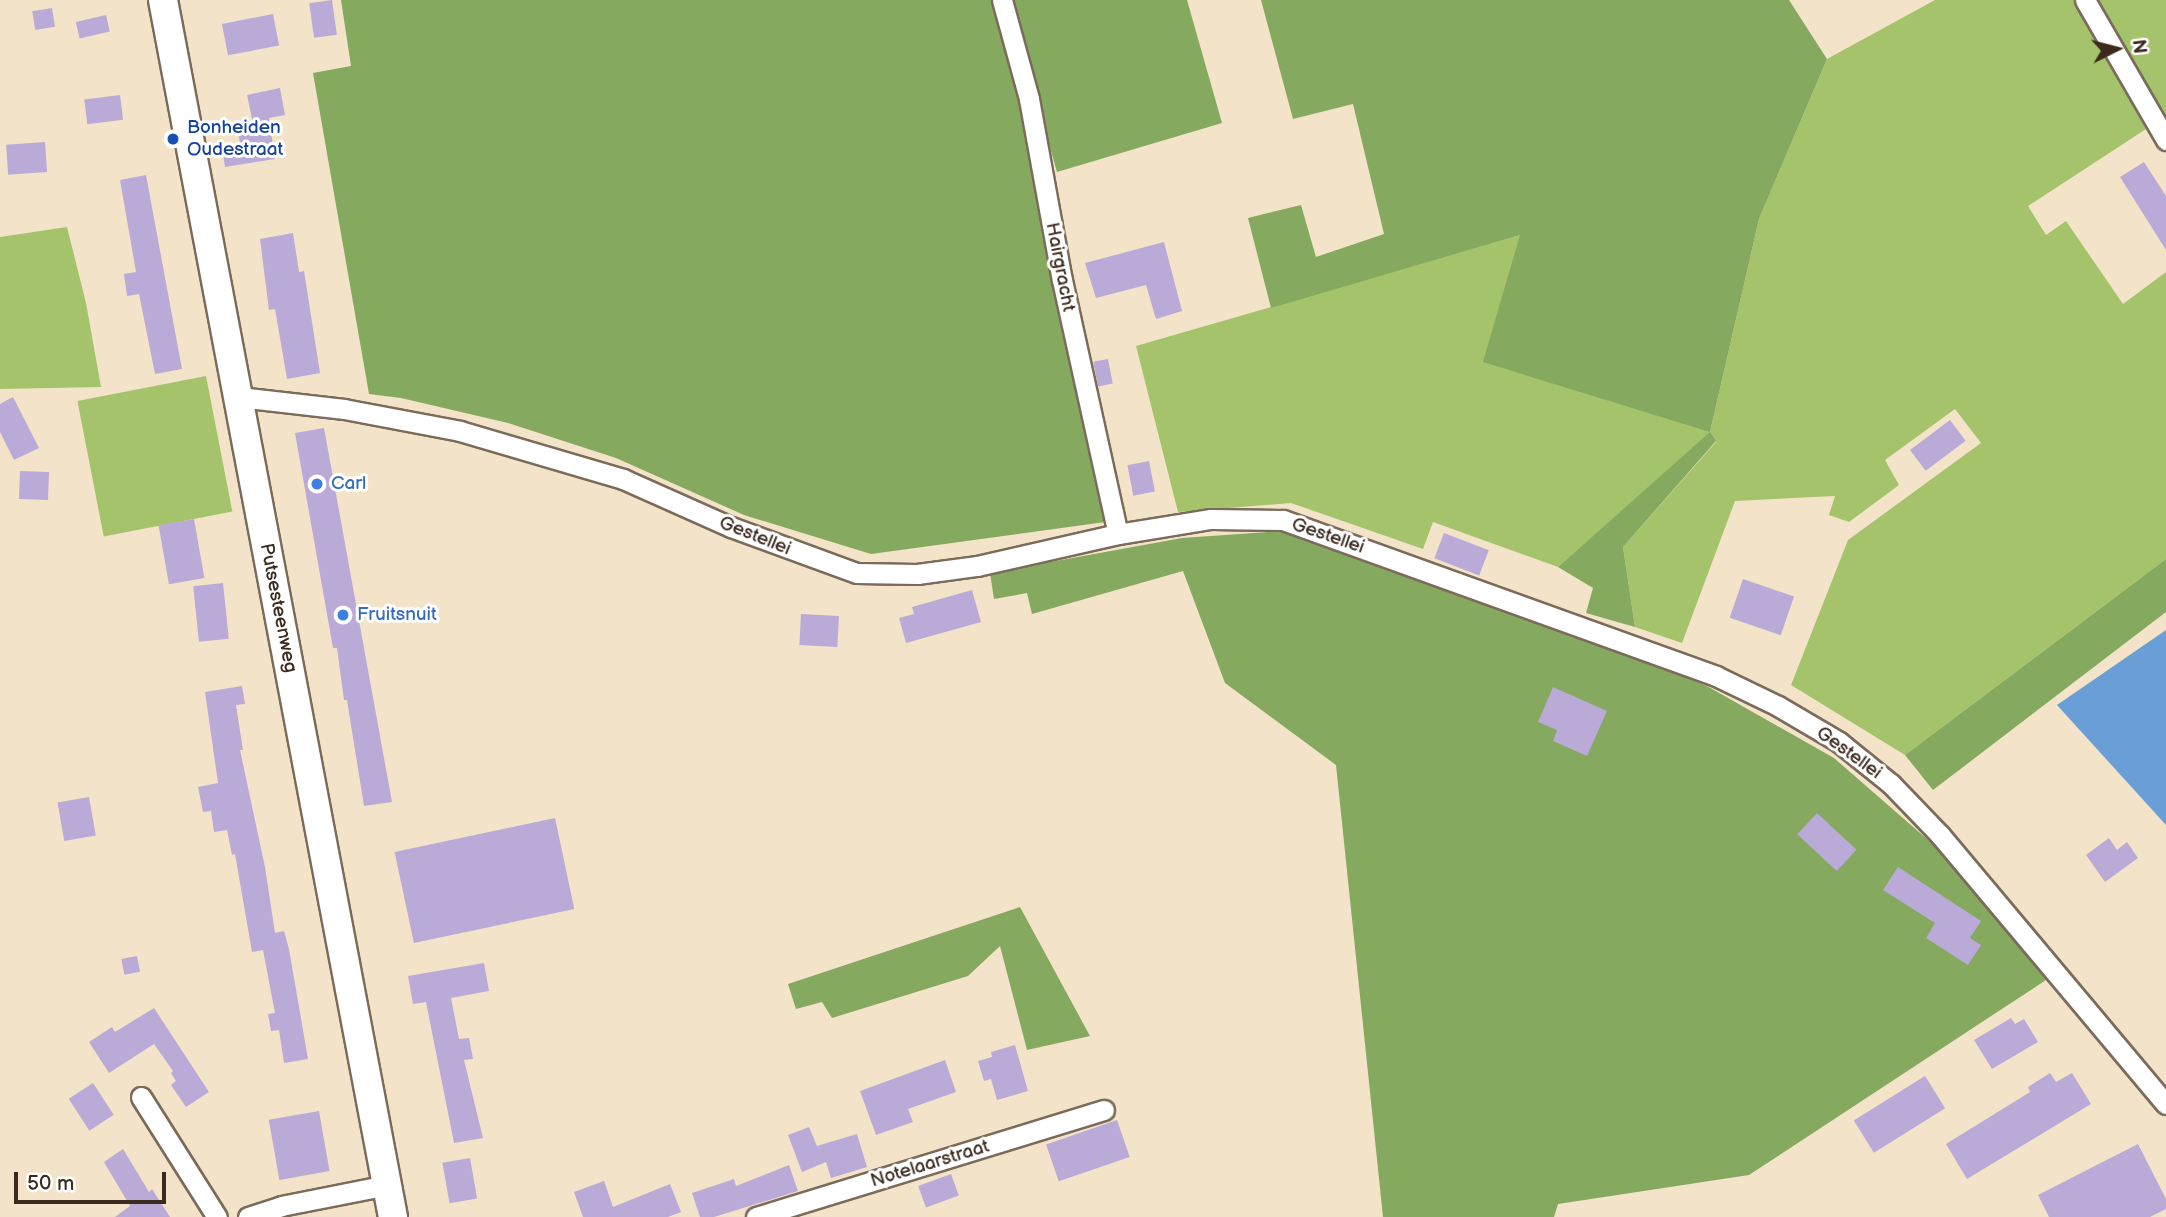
<!DOCTYPE html>
<html>
<head>
<meta charset="utf-8">
<style>
	body { margin:0 }
	#map { position:relative; width:2166px; height:1217px; overflow:hidden; background:#f3e3c9; font-family:"Balsamiq Sans",sans-serif }
	div>[style] { position:absolute }
	.green>* { inset:0; background:#a5c36b; transform-origin:0 0 }
	.forest>* { inset:0; background:#84a95f }
	.water>* { inset:0; background:#699fd6 }
	.building>* { inset:0; background:#baaad7; transform-origin:0 0 }
	.roads { filter:drop-shadow(2px 0 #7b6b5a) drop-shadow(-2px 0 #7b6b5a) drop-shadow(0 2px #7b6b5a) drop-shadow(0 -2px #7b6b5a) }
	.minor>* { height:19px; margin:-9.5px; padding:0 9.5px; transform-origin:9.5px; border-radius:9.5px; background:#fff }
	.secondary>* { height:28px; margin:-14px; padding:0 14px; transform-origin:14px; border-radius:14px; background:#fff }
	.dots>* { width:19px; height:19px; translate:-50% -50%; box-sizing:border-box; border:4px solid #fff; border-radius:50% }
	span { translate:-50% -50%; white-space:nowrap; text-align:center; line-height:1.15; -webkit-text-stroke:6px #fff; paint-order:stroke }
	.transit-label { font-size:19px; color:#164399 }
	.left { translate:0 -50%; text-align:left }
	.street-label { font-size:19px; color:#3b2a1e }
	.shop-label { font-size:19px; color:#366cbe }
	.north { position:absolute; left:2082px; top:14px; width:70px; height:70px; -webkit-text-stroke:5px #fff; paint-order:stroke; rotate:84deg; font-size:19px; font-weight:700; line-height:28px; text-align:center; color:#3b2a1e }
	.north::after { content:''; display:block; margin:auto; width:24px; height:32px; background:#3b2a1e; clip-path:polygon(50% 0,100% 100%,50% 72%,0 100%) }
	.scale { position:absolute; left:14px; top:1172px; width:152px; height:32px; box-sizing:border-box; border:4px solid #3b2a1e; border-top:0; padding-left:9px; font-size:21px; line-height:24px; white-space:nowrap; color:#3b2a1e; -webkit-text-stroke:5px #fff; paint-order:stroke }
</style>
</head>
<body>
<div id="map">
	<div class="green">
		<div style="clip-path:polygon(1935px 0,2074px 0,2146px 129px,2028px 206px,2046px 235px,2066px 221px,2123px 304px,2166px 272px,2166px 559px,1905px 755px,1791px 685px,1848px 540px,1981px 443px,1955px 409px,1885px 460px,1899px 485px,1849px 522px,1829px 515px,1835px 496px,1735px 501px,1682px 643px,1635px 627px,1623px 547px,1716px 442px,1710px 433px,1558px 567px,1433px 522px,1423px 549px,1291px 503px,1178px 512px,1136px 346px,1520px 235px,1710px 432px,1759px 219px,1827px 59px)"></div>
		<div style="clip-path:polygon(2096px 0,2166px 0,2166px 126px)"></div>
		<div style="clip-path:polygon(67px 227px,86px 303px,101px 387px,0 389px,0 237px)"></div>
		<div style="left:206px;top:376px;width:138px;height:131px;rotate:79deg"></div>
	</div>
	<div class="forest">
		<div style="clip-path:polygon(341px 0,1006px 0,1105px 522px,871px 554px,744px 515px,616px 458px,508px 423px,401px 398px,369px 394px,313px 73px,351px 66px)"></div>
		<div style="clip-path:polygon(1008px 0,1187px 0,1222px 123px,1057px 172px)"></div>
		<div style="clip-path:polygon(1261px 0,1789px 0,1827px 59px,1759px 219px,1710px 432px,1716px 441px,1623px 547px,1635px 627px,1586px 613px,1593px 588px,1558px 567px,1710px 432px,1483px 362px,1520px 235px,1271px 308px,1248px 218px,1301px 205px,1316px 257px,1384px 234px,1353px 104px,1293px 119px)"></div>
		<div style="clip-path:polygon(1283px 531px,1572px 631px,1707px 686px,1834px 758px,1943px 853px,2046px 980px,1749px 1175px,1558px 1204px,1554px 1217px,1383px 1217px,1336px 765px,1225px 683px,1183px 571px,1032px 614px,1027px 593px,994px 599px,990px 573px,1182px 538px)"></div>
		<div style="clip-path:polygon(2166px 559px,2166px 612px,1933px 790px,1905px 755px)"></div>
		<div style="clip-path:polygon(1020px 907px,1090px 1036px,1027px 1050px,1000px 946px,968px 976px,832px 1018px,822px 1002px,796px 1009px,788px 984px)"></div>
	</div>
	<div class="water">
		<div style="clip-path:polygon(2166px 630px,2166px 825px,2057px 705px)"></div>
	</div>
	<div class="building">
		<div style="left:332px;top:0;width:35px;height:23px;rotate:82deg"></div>
		<div style="left:52px;top:8px;width:19px;height:20px;rotate:81deg"></div>
		<div style="left:273px;top:14px;width:32px;height:52px;rotate:79deg"></div>
		<div style="left:106px;top:15px;width:17px;height:31px;rotate:77deg"></div>
		<div style="clip-path:polygon(280px 88px,285px 115px,269px 118px,275px 159px,225px 167px,222px 146px,240px 143px,238px 131px,254px 128px,247px 95px)"></div>
		<div style="left:120px;top:95px;width:25px;height:36px;rotate:83deg"></div>
		<div style="left:45px;top:142px;width:30px;height:39px;rotate:86deg"></div>
		<div style="clip-path:polygon(2144px 162px,2166px 196px,2166px 250px,2120px 177px)"></div>
		<div style="clip-path:polygon(146px 175px,182px 369px,155px 374px,139px 294px,127px 296px,124px 274px,136px 272px,120px 180px)"></div>
		<div style="clip-path:polygon(293px 233px,299px 272px,304px 271px,320px 373px,287px 379px,275px 309px,269px 310px,260px 239px)"></div>
		<div style="clip-path:polygon(1164px 242px,1182px 311px,1156px 319px,1146px 285px,1096px 298px,1085px 263px)"></div>
		<div style="left:1108px;top:359px;width:25px;height:15px;rotate:79deg"></div>
		<div style="clip-path:polygon(13px 397px,39px 448px,14px 460px,0 432px,0 404px)"></div>
		<div style="left:1950px;top:420px;width:26px;height:50px;rotate:53deg"></div>
		<div style="clip-path:polygon(324px 428px,392px 802px,364px 806px,347px 700px,344px 700px,337px 648px,333px 648px,295px 433px)"></div>
		<div style="left:1149px;top:461px;width:31px;height:22px;rotate:79deg"></div>
		<div style="left:20px;top:471px;width:29px;height:28px;rotate:2deg"></div>
		<div style="left:194px;top:519px;width:60px;height:36px;rotate:80deg"></div>
		<div style="left:1444px;top:533px;width:48px;height:27px;rotate:21deg"></div>
		<div style="left:1743px;top:579px;width:54px;height:41px;rotate:19deg"></div>
		<div style="left:223px;top:583px;width:56px;height:30px;rotate:84deg"></div>
		<div style="clip-path:polygon(972px 590px,981px 622px,906px 643px,899px 618px,914px 614px,912px 607px)"></div>
		<div style="left:801px;top:614px;width:38px;height:31px;rotate:3deg"></div>
		<div style="clip-path:polygon(242px 686px,245px 704px,236px 705px,243px 750px,240px 750px,265px 867px,275px 933px,284px 931px,289px 949px,308px 1059px,284px 1063px,279px 1030px,271px 1031px,268px 1014px,275px 1013px,263px 950px,252px 952px,235px 854px,232px 855px,227px 830px,214px 832px,211px 811px,203px 812px,198px 787px,218px 783px,205px 692px)"></div>
		<div style="clip-path:polygon(1553px 687px,1607px 711px,1587px 756px,1553px 741px,1557px 730px,1538px 722px)"></div>
		<div style="left:89px;top:797px;width:39px;height:32px;rotate:80deg"></div>
		<div style="left:1817px;top:813px;width:54px;height:29px;rotate:43deg"></div>
		<div style="left:555px;top:818px;width:93px;height:164px;rotate:78deg"></div>
		<div style="clip-path:polygon(2109px 838px,2117px 850px,2127px 842px,2138px 858px,2105px 882px,2086px 855px)"></div>
		<div style="clip-path:polygon(1898px 867px,1981px 921px,1970px 938px,1981px 945px,1968px 965px,1926px 938px,1935px 923px,1883px 890px)"></div>
		<div style="left:137px;top:956px;width:16px;height:16px;rotate:79deg"></div>
		<div style="clip-path:polygon(484px 963px,489px 991px,451px 998px,459px 1039px,469px 1038px,473px 1059px,464px 1060px,483px 1138px,454px 1143px,426px 1002px,413px 1004px,408px 976px)"></div>
		<div style="clip-path:polygon(154px 1008px,209px 1092px,186px 1107px,171px 1085px,176px 1081px,171px 1073px,173px 1071px,154px 1044px,109px 1073px,89px 1042px,112px 1027px,115px 1032px)"></div>
		<div style="clip-path:polygon(2011px 1018px,2015px 1024px,2024px 1019px,2038px 1042px,1992px 1069px,1974px 1040px)"></div>
		<div style="clip-path:polygon(1015px 1045px,1028px 1091px,997px 1100px,991px 1079px,984px 1081px,978px 1061px,992px 1057px,991px 1052px)"></div>
		<div style="clip-path:polygon(945px 1060px,956px 1092px,908px 1109px,913px 1122px,876px 1135px,860px 1091px)"></div>
		<div style="clip-path:polygon(2050px 1073px,2056px 1082px,2072px 1073px,2091px 1104px,1967px 1179px,1946px 1144px,2030px 1092px,2028px 1087px)"></div>
		<div style="left:1925px;top:1076px;width:38px;height:84px;rotate:58deg"></div>
		<div style="left:93px;top:1083px;width:38px;height:29px;rotate:57deg"></div>
		<div style="left:319px;top:1111px;width:61px;height:51px;rotate:80deg"></div>
		<div style="left:1117px;top:1120px;width:39px;height:75px;rotate:71deg"></div>
		<div style="clip-path:polygon(809px 1127px,817px 1146px,857px 1134px,867px 1167px,831px 1178px,826px 1162px,802px 1172px,788px 1135px)"></div>
		<div style="clip-path:polygon(2138px 1144px,2166px 1199px,2166px 1209px,2150px 1217px,2049px 1217px,2038px 1195px)"></div>
		<div style="clip-path:polygon(123px 1149px,149px 1192px,152px 1189px,170px 1217px,115px 1217px,130px 1206px,104px 1162px)"></div>
		<div style="left:470px;top:1158px;width:41px;height:28px;rotate:80deg"></div>
		<div style="clip-path:polygon(789px 1165px,798px 1191px,714px 1217px,700px 1217px,692px 1193px,734px 1179px,736px 1186px)"></div>
		<div style="left:951px;top:1174px;width:23px;height:35px;rotate:70deg"></div>
		<div style="clip-path:polygon(604px 1181px,613px 1207px,670px 1184px,681px 1212px,668px 1217px,583px 1217px,574px 1192px)"></div>
	</div>
	<div class="roads">
		<div class="minor">
			<div style="left:1002px;top:0;width:103px;rotate:74.7deg"></div>
			<div style="left:1029px;top:99px;width:184px;rotate:79.7deg"></div>
			<div style="left:1062px;top:280px;width:260px;rotate:77.6deg"></div>
			<div style="left:2085px;top:0;width:162px;rotate:59.9deg"></div>
			<div style="left:239px;top:397px;width:106px;rotate:6.5deg"></div>
			<div style="left:344px;top:409px;width:118px;rotate:10.7deg"></div>
			<div style="left:460px;top:431px;width:170px;rotate:16.4deg"></div>
			<div style="left:623px;top:479px;width:118px;rotate:24deg"></div>
			<div style="left:731px;top:527px;width:134px;rotate:20.1deg"></div>
			<div style="left:857px;top:573px;width:60px;rotate:1deg"></div>
			<div style="left:917px;top:574px;width:61px;rotate:-7.6deg"></div>
			<div style="left:977px;top:566px;width:145px;rotate:-12.8deg"></div>
			<div style="left:1118px;top:534px;width:94px;rotate:-9.2deg"></div>
			<div style="left:1211px;top:519px;width:72px;rotate:0.8deg"></div>
			<div style="left:1283px;top:520px;width:460px;rotate:19.8deg"></div>
			<div style="left:1716px;top:676px;width:69px;rotate:25.8deg"></div>
			<div style="left:1778px;top:706px;width:71px;rotate:30.5deg"></div>
			<div style="left:1839px;top:742px;width:67px;rotate:38.9deg"></div>
			<div style="left:1891px;top:784px;width:71px;rotate:46.1deg"></div>
			<div style="left:1940px;top:835px;width:351px;rotate:50deg"></div>
			<div style="left:141px;top:1097px;width:142px;rotate:57.7deg"></div>
			<div style="left:248px;top:1217px;width:35px;rotate:-18deg"></div>
			<div style="left:281px;top:1206px;width:108px;rotate:-11.2deg"></div>
			<div style="left:756px;top:1217px;width:364px;rotate:-17.1deg"></div>
		</div>
		<div class="secondary">
			<div style="left:163px;top:0;width:1239px;rotate:79.3deg"></div>
		</div>
	</div>
	<div class="dots">
		<div style="left:173px;top:139px;background:#1a4fb4"></div>
		<div style="left:317px;top:484px;background:#3f7fe0"></div>
		<div style="left:343px;top:615px;background:#3f7fe0"></div>
	</div>
	<div class="transit-label">
		<span class="left" style="left:187px;top:139px">Bonheiden<br>Oudestraat</span>
	</div>
	<div class="street-label">
		<span style="left:1060px;top:267px;rotate:79deg">Hairgracht</span>
		<span style="left:755px;top:536px;rotate:22deg">Gestellei</span>
		<span style="left:1328px;top:536px;rotate:19deg">Gestellei</span>
		<span style="left:278px;top:608px;rotate:79deg">Putsesteenweg</span>
		<span style="left:1849px;top:753px;rotate:36deg">Gestellei</span>
		<span style="left:930px;top:1164px;rotate:-17deg">Notelaarstraat</span>
	</div>
	<div class="shop-label">
		<span class="left" style="left:331px;top:484px">Carl</span>
		<span class="left" style="left:357px;top:615px">Fruitsnuit</span>
	</div>
	<div class="north">N</div>
	<div class="scale">50 m</div>
</div>
</body>
</html>
